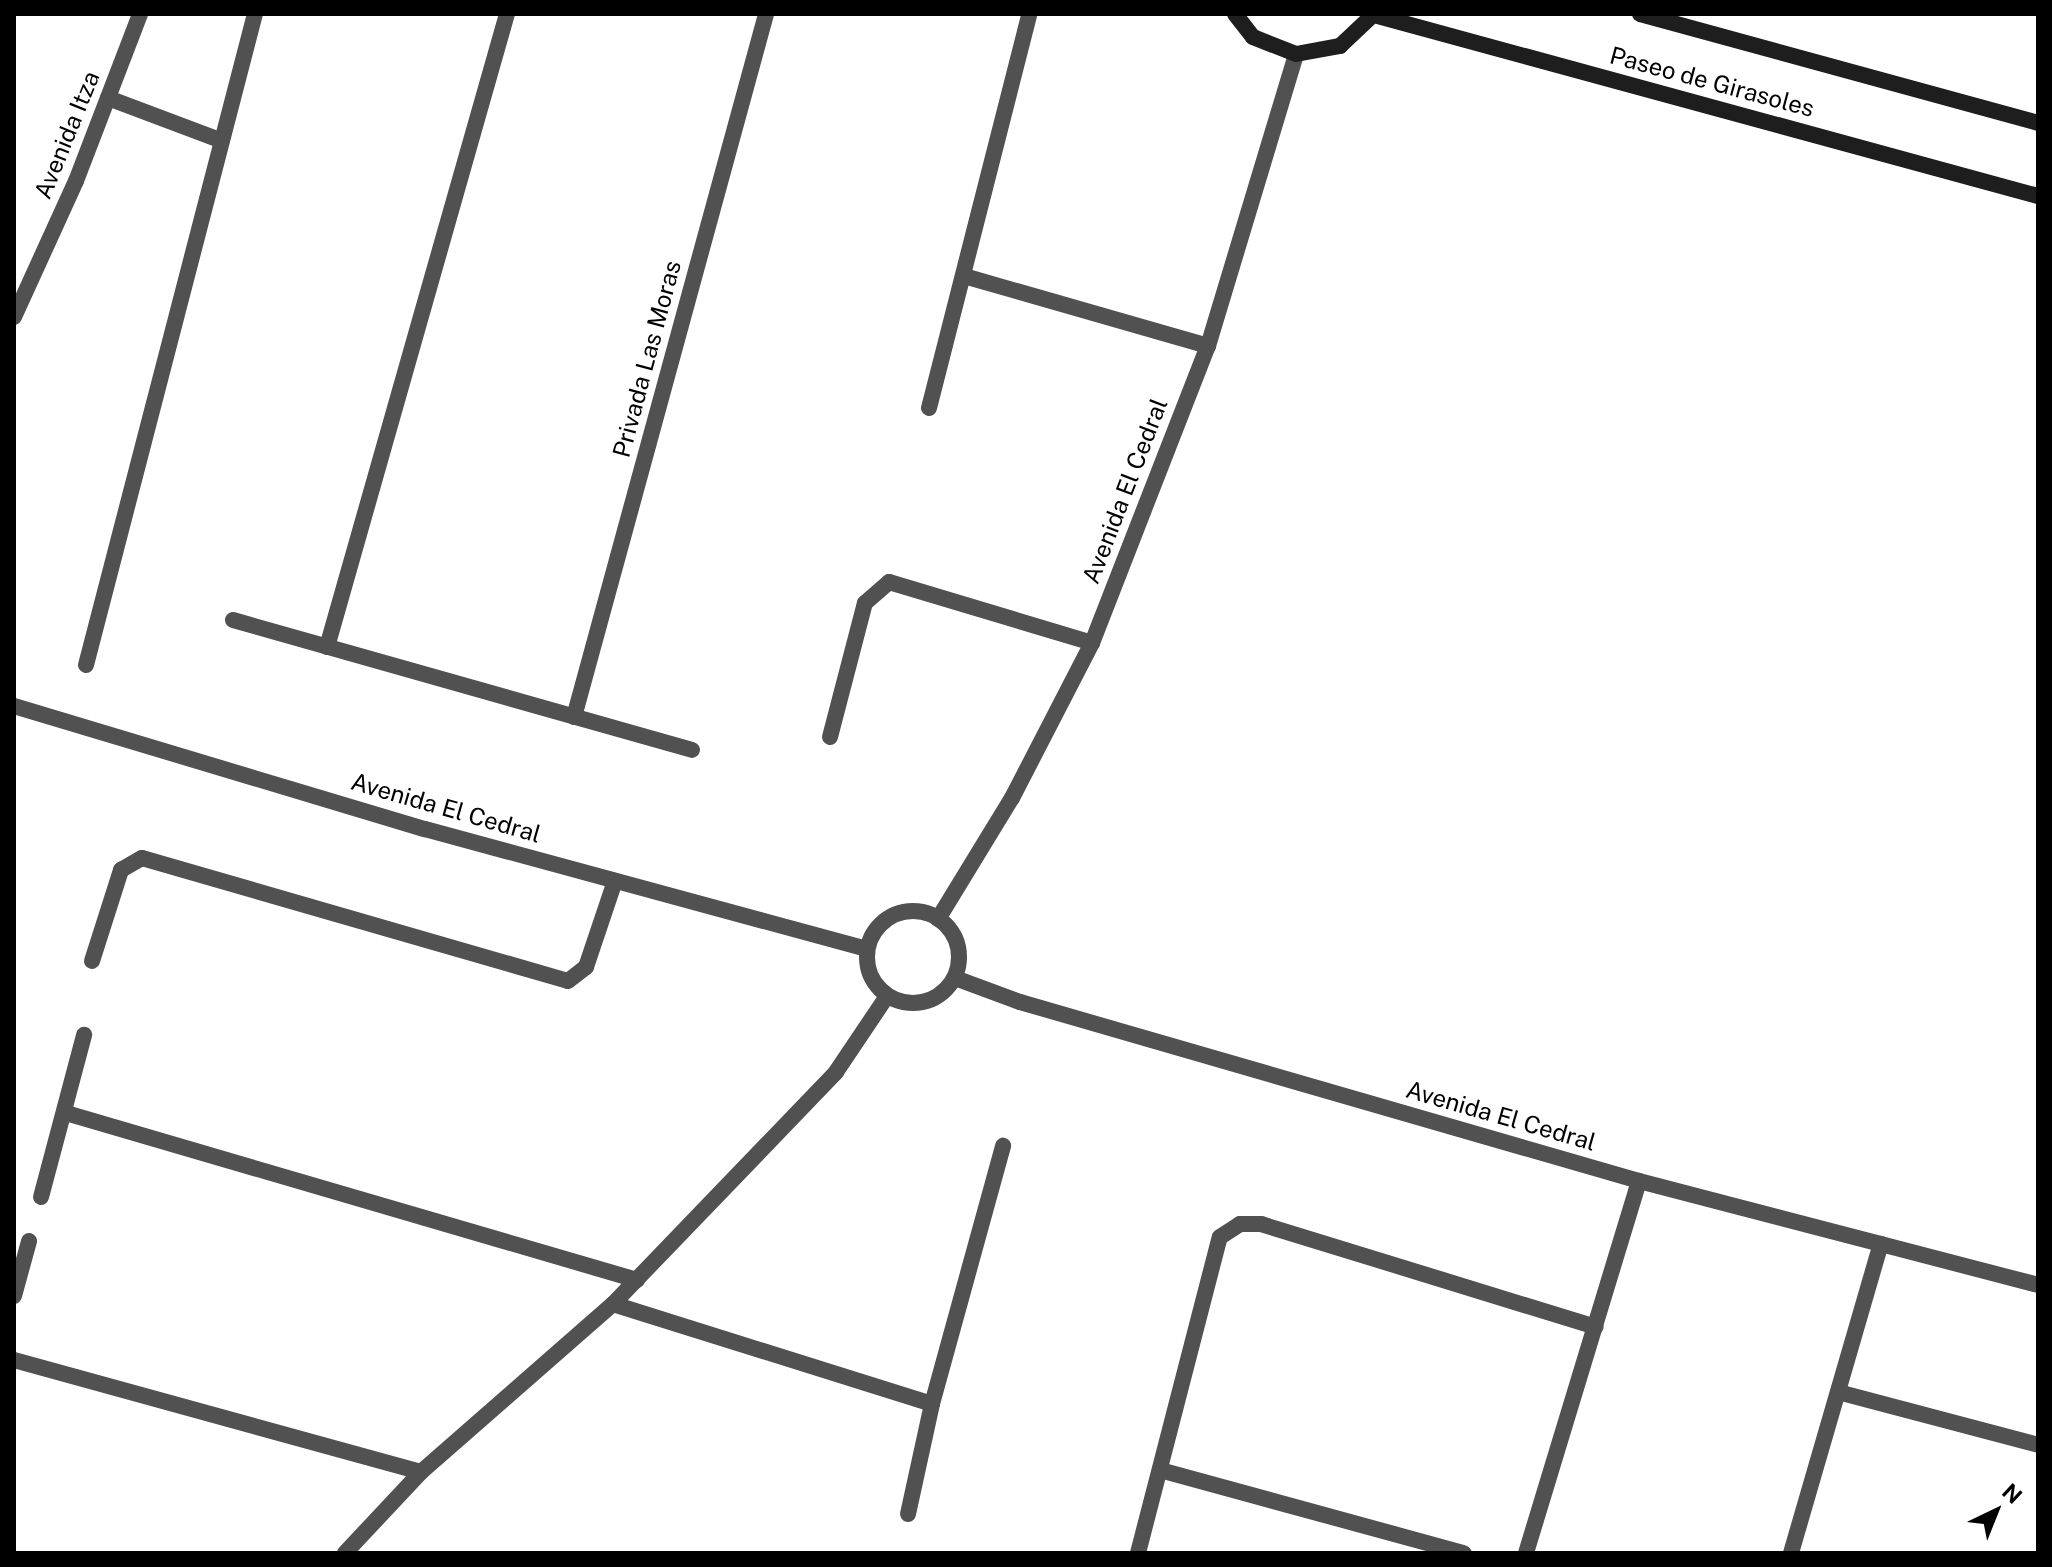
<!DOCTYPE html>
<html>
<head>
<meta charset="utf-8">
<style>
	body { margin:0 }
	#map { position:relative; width:2052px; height:1567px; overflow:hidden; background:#fff; font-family:"Public Sans",sans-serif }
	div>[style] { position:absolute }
	.minor>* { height:16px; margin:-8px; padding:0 8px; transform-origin:8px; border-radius:8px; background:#515151 }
	.tertiary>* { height:16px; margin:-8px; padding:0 8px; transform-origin:8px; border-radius:8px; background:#515151 }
	.tertiary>.ring { margin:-8px; padding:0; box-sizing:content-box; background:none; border:16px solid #515151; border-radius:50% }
	.secondary>* { height:16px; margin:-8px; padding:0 8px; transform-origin:8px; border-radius:8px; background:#1e1e1e }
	span { translate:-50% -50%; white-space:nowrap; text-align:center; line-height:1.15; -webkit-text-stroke:6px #fff; paint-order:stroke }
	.street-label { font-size:24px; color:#000 }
	.frame { position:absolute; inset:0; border:16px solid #000; pointer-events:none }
	.north { position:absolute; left:1956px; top:1471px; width:80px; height:80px; -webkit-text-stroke:6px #fff; paint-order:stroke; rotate:43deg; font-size:22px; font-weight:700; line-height:32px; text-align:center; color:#000 }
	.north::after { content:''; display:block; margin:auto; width:28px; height:36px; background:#000; clip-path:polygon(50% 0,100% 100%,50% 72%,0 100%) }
</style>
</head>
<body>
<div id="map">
	<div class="minor">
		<div style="left:108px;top:98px;width:120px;rotate:20.6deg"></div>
		<div style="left:964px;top:276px;width:254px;rotate:16deg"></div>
		<div style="left:929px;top:408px;width:405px;rotate:-75.7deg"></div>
		<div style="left:233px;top:620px;width:477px;rotate:15.8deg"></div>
		<div style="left:327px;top:647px;width:658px;rotate:-74.13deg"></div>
		<div style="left:86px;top:665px;width:673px;rotate:-75.45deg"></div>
		<div style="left:574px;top:717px;width:729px;rotate:-74.72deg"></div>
		<div style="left:830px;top:737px;width:138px;rotate:-75.4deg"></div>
		<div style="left:865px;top:603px;width:32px;rotate:-41deg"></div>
		<div style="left:889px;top:582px;width:212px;rotate:16.7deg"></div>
		<div style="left:92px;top:961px;width:96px;rotate:-72.3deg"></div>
		<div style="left:121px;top:870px;width:24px;rotate:-30deg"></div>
		<div style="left:142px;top:858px;width:443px;rotate:16.1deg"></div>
		<div style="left:568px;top:981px;width:23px;rotate:-38deg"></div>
		<div style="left:586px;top:967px;width:91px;rotate:-71.4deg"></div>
		<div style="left:66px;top:1113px;width:595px;rotate:16.3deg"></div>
		<div style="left:41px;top:1197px;width:168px;rotate:-75.1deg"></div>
		<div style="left:14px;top:1296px;width:57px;rotate:-74.7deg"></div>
		<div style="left:613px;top:1304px;width:334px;rotate:17.4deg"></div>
		<div style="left:14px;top:1360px;width:422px;rotate:15.4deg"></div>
		<div style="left:1838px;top:1392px;width:207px;rotate:14.8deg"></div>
		<div style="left:1160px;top:1470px;width:315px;rotate:15.3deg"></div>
		<div style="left:908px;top:1514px;width:113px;rotate:-77.7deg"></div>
		<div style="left:932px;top:1404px;width:268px;rotate:-74.6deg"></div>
		<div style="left:1138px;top:1553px;width:326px;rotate:-75.5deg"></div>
		<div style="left:1220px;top:1237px;width:24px;rotate:-33deg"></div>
		<div style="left:1240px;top:1224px;width:21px"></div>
		<div style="left:1261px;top:1224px;width:350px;rotate:17.1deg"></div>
		<div style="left:1526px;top:1553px;width:389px;rotate:-73.1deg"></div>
		<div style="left:1791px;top:1553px;width:322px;rotate:-73.8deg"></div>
	</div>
	<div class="tertiary">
		<div style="left:14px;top:317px;width:149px;rotate:-65.5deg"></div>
		<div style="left:76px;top:181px;width:179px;rotate:-69deg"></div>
		<div style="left:14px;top:706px;width:429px;rotate:16.7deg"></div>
		<div style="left:425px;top:829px;width:458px;rotate:15.2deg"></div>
		<div class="ring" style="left:867px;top:911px;width:76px;height:76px"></div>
		<div style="left:938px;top:919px;width:142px;rotate:-58.6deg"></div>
		<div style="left:1012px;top:798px;width:174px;rotate:-62.7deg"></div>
		<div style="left:1092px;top:643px;width:319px;rotate:-68.7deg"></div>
		<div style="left:1208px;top:346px;width:305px;rotate:-73.2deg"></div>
		<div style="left:955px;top:978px;width:69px;rotate:20.3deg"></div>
		<div style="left:1020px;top:1002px;width:644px;rotate:16.13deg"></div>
		<div style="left:1639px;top:1181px;width:412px;rotate:14.6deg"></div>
		<div style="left:345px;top:1553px;width:111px;rotate:-46.8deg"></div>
		<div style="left:421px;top:1472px;width:255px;rotate:-41.2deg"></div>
		<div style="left:613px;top:1304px;width:322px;rotate:-46.1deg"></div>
		<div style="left:836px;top:1072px;width:92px;rotate:-56.1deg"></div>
	</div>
	<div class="secondary">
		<div style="left:1235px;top:14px;width:29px;rotate:52deg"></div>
		<div style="left:1253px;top:37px;width:46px;rotate:21.6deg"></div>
		<div style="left:1296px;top:54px;width:45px;rotate:-10.3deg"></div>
		<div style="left:1340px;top:46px;width:47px;rotate:-43.3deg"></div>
		<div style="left:1640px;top:14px;width:413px;rotate:15.3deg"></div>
		<div style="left:1374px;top:15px;width:688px;rotate:15.25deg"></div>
	</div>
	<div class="street-label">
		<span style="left:1712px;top:82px;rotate:15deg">Paseo de Girasoles</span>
		<span style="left:67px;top:135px;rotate:-68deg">Avenida Itza</span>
		<span style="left:647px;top:359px;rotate:-75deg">Privada Las Moras</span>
		<span style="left:1125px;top:491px;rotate:-69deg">Avenida El Cedral</span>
		<span style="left:446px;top:808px;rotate:16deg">Avenida El Cedral</span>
		<span style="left:1501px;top:1116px;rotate:16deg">Avenida El Cedral</span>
	</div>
	<div class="frame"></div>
	<div class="north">N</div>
</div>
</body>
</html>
